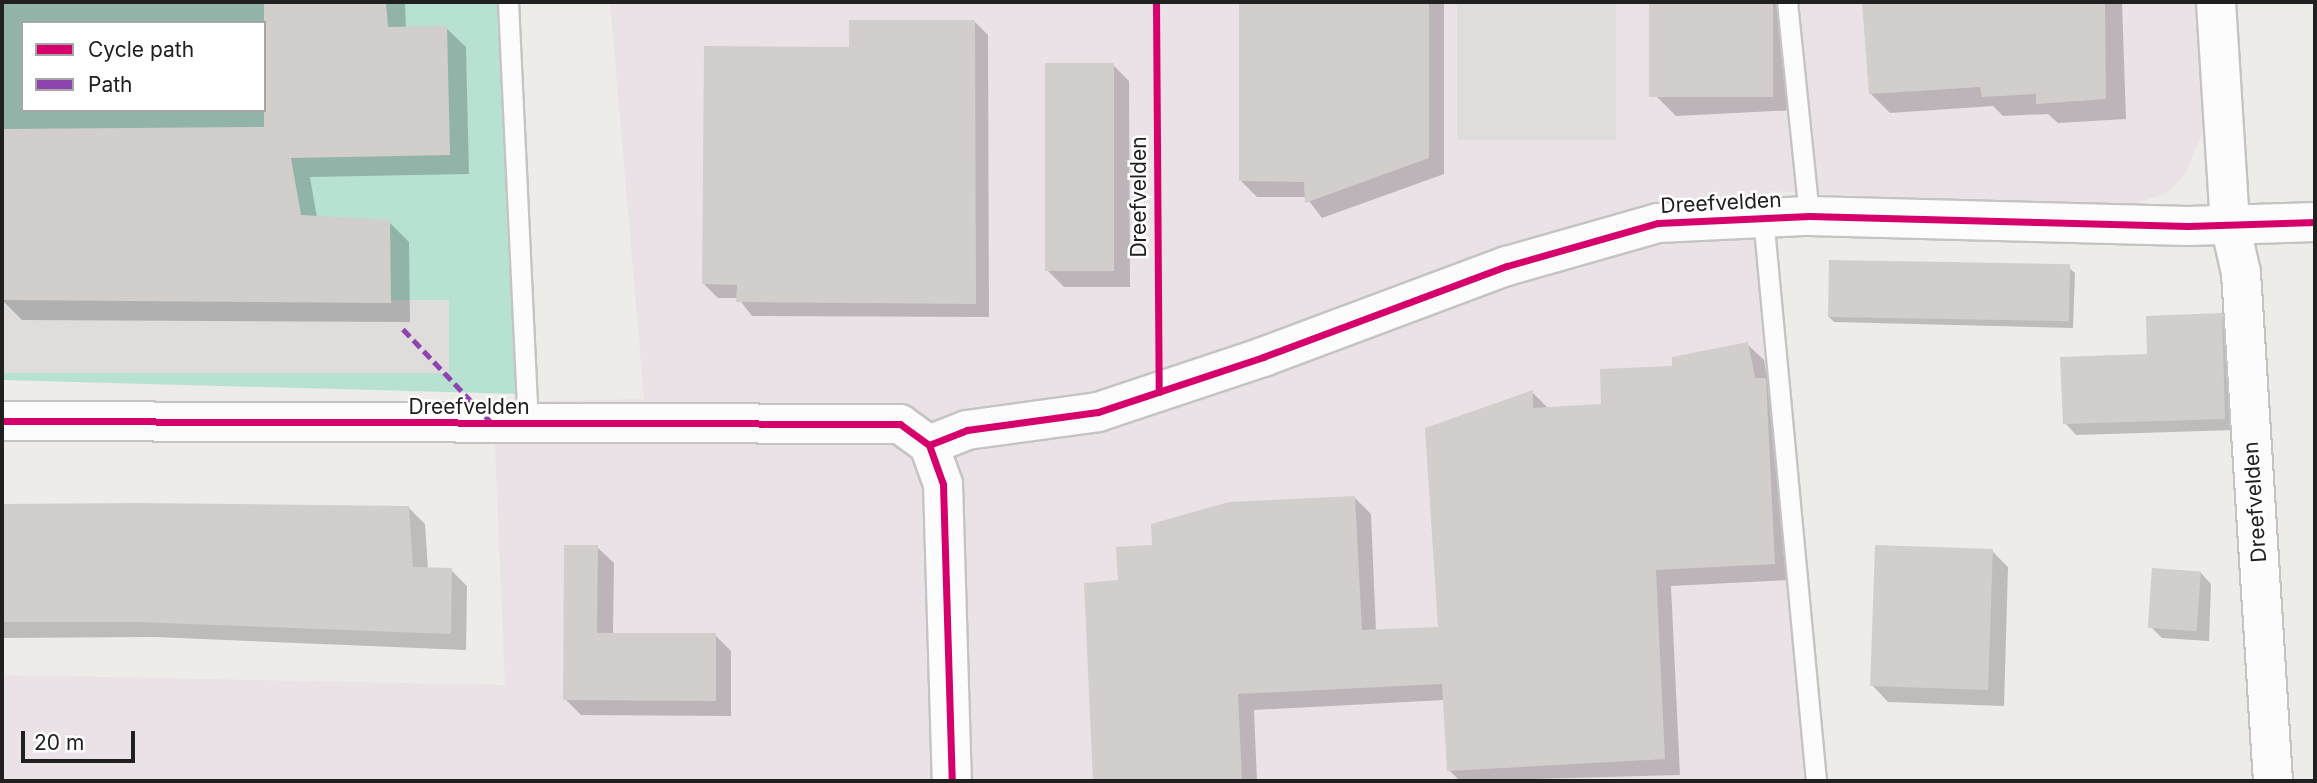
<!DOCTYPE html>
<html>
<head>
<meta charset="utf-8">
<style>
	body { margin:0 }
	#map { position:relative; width:2317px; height:783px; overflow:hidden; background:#eeece9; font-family:Inter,sans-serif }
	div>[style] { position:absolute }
	.industrial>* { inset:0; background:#ebe2e7 }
	.pitch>* { inset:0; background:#b7e2d2 }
	.parking>* { inset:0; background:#dedddc; transform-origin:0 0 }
	.shadow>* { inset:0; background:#0003 }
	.building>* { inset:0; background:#d1cecc; transform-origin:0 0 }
	.roads { filter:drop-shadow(2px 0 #c5c4c3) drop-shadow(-2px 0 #c5c4c3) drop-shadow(0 2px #c5c4c3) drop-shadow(0 -2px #c5c4c3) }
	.service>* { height:19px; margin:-9.5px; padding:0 9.5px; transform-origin:9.5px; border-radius:9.5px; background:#fcfcfc }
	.minor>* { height:38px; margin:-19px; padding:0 19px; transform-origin:19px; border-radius:19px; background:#fcfcfc }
	.quiet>* { height:5px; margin-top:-2.5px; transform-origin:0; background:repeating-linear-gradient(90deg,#8e44ad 0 10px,transparent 0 15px) }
	.cycleway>* { height:7px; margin:-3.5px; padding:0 3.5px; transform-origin:3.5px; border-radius:3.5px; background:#d6006c }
	span { translate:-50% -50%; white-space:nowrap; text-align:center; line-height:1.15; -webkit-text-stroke:5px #fff; paint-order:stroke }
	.street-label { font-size:21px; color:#202020 }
	.frame { position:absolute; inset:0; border:4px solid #202020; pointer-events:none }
	.legend { position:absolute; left:21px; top:21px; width:245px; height:91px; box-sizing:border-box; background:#fff; border:2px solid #a6a6a6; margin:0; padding:9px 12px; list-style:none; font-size:21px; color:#202020 }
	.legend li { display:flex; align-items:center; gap:14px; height:35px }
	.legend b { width:35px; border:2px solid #a6a6a6 }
	.scale { position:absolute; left:21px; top:731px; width:114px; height:32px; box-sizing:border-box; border:4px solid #202020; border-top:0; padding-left:9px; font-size:21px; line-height:24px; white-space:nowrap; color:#202020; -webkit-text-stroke:5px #fff; paint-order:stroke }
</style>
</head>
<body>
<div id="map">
	<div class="industrial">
		<div style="clip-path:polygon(610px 2px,2196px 2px,2203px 132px,2185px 174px,2166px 194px,2117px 209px,1770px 191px,1809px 781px,2px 781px,2px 675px,505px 685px,493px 402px,644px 399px)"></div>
	</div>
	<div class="pitch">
		<div style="clip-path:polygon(evenodd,2px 2px,498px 2px,519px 394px,2px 380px,2px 2px,23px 23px,264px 23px,264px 110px,23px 110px,23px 23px)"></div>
	</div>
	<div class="parking">
		<div style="left:1457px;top:2px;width:159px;height:138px"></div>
		<div style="left:2px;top:300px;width:447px;height:73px"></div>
	</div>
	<div class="shadow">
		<div style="clip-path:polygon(evenodd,2px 2px,405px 2px,406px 28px,446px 28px,466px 47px,469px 174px,310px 177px,317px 218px,389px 222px,409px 242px,410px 322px,22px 320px,2px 300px,2px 2px,23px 23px,264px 23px,264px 110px,23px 110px,23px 23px)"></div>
		<div style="clip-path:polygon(1240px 2px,1444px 2px,1444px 174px,1322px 218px,1306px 197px,1257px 197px,1240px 180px)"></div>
		<div style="clip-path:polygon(1650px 2px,1791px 2px,1797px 110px,1676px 116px,1656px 96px)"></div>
		<div style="clip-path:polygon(1864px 2px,2122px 2px,2126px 119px,2058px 123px,2048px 114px,2003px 116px,1993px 106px,1890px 113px,1870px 93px)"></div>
		<div style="clip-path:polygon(974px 21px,988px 35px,989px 317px,752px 316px,738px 298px,718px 298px,704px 284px)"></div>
		<div style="clip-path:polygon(1113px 65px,1129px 81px,1130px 287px,1064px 287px,1047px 270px)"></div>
		<div style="clip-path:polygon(2069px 268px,2075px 273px,2073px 328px,1834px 322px,1829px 317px)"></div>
		<div style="clip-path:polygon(2221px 315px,2232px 326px,2236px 430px,2076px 435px,2065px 423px,2149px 356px)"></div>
		<div style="clip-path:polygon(1747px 344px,1764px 360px,1768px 383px,1781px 396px,1790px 580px,1671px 586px,1680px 775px,1460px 781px,1449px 770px,1444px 700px,1254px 710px,1257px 781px,1095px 781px,1085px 584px,1119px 582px,1154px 546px,1355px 498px,1371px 514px,1376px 631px,1440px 629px,1532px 392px,1549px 409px,1603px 406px,1674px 368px)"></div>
		<div style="clip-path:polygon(2px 506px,409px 508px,425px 524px,428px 569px,451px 570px,467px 586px,466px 650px,155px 637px,2px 638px)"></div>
		<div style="clip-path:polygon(597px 547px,614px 563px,613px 635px,715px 635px,731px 651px,731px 716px,581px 715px,565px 699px)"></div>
		<div style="clip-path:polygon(1992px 551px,2008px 567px,2004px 706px,1888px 702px,1872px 685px)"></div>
		<div style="clip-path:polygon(2200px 572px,2211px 584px,2209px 641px,2162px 638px,2151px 627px)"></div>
	</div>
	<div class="building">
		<div style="clip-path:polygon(264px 2px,386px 2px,388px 27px,447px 26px,450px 155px,291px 158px,301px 215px,390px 220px,391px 303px,2px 300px,2px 129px,264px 127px)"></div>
		<div style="clip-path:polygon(1239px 2px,1429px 2px,1429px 158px,1305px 203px,1304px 182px,1239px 181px)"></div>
		<div style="left:1649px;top:2px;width:124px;height:95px"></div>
		<div style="clip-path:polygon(1862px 2px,2105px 2px,2106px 99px,2036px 104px,2036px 94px,1982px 97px,1980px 87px,1869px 94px)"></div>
		<div style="clip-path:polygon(849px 20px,975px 20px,976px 304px,736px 302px,737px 285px,702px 284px,704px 46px,849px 47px)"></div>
		<div style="left:1114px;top:63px;width:208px;height:69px;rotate:90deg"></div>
		<div style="left:1829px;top:260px;width:241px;height:57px;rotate:1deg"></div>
		<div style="clip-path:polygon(2222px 313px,2225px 419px,2063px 424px,2060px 357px,2147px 354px,2146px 316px)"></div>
		<div style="clip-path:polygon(1748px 342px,1755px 378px,1766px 378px,1775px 564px,1656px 570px,1665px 759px,1447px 771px,1442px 684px,1238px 694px,1242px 781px,1093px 781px,1084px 583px,1118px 580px,1116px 547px,1152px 545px,1151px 524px,1229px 502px,1355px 496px,1362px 630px,1438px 627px,1425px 428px,1533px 390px,1533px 408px,1601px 404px,1600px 369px,1672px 366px,1672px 357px)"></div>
		<div style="clip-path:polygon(138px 503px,409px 506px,413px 567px,452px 568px,451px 634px,138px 622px,2px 622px,2px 504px)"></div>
		<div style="clip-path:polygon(564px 545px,598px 545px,597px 633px,716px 633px,716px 701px,563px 700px)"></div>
		<div style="left:1875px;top:545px;width:118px;height:141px;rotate:2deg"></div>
		<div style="left:2152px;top:568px;width:49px;height:60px;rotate:4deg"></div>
	</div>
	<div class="roads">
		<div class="service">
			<div style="left:508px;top:2px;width:423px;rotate:87.3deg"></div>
			<div style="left:1787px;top:2px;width:215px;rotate:84.1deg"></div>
			<div style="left:1763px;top:217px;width:566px;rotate:84.63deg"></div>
		</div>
		<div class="minor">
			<div style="left:2216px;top:2px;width:222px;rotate:86.4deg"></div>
			<div style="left:2230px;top:224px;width:50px;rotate:77.3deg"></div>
			<div style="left:2241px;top:273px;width:509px;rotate:86.4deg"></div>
			<div style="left:2px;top:421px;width:898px;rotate:0.19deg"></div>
			<div style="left:900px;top:424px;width:36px;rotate:36deg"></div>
			<div style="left:929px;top:445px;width:41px;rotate:70.3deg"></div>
			<div style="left:943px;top:484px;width:297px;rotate:88.3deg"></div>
			<div style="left:929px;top:445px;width:41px;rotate:-21.5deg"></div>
			<div style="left:967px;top:430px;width:132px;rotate:-7.8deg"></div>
			<div style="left:1098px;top:412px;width:174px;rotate:-18.4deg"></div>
			<div style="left:1263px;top:357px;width:260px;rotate:-20.5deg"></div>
			<div style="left:1507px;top:266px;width:157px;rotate:-15.9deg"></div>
			<div style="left:1658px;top:223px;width:151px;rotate:-2.7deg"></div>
			<div style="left:1809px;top:216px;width:379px;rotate:1.5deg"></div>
			<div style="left:2188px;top:226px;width:127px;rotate:-1.8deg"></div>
		</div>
	</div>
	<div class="quiet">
		<div style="left:403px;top:329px;width:129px;rotate:46.6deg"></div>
	</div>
	<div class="cycleway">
		<div style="left:1156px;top:2px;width:390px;rotate:89.6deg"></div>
		<div style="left:2px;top:421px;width:898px;rotate:0.19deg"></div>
		<div style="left:900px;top:424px;width:36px;rotate:36deg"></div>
		<div style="left:929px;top:445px;width:41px;rotate:70.3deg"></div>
		<div style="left:943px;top:484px;width:297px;rotate:88.3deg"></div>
		<div style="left:929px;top:445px;width:41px;rotate:-21.5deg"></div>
		<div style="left:967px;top:430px;width:132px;rotate:-7.8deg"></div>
		<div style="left:1098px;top:412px;width:174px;rotate:-18.4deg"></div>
		<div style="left:1263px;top:357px;width:260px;rotate:-20.5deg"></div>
		<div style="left:1507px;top:266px;width:157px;rotate:-15.9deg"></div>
		<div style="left:1658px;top:223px;width:151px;rotate:-2.7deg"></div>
		<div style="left:1809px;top:216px;width:379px;rotate:1.5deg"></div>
		<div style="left:2188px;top:226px;width:127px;rotate:-1.8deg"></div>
	</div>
	<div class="street-label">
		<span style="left:1139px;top:197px;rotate:-90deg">Dreefvelden</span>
		<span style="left:1721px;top:203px;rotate:-3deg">Dreefvelden</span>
		<span style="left:469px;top:407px">Dreefvelden</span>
		<span style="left:2255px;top:502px;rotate:-94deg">Dreefvelden</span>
	</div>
	<div class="frame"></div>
	<ul class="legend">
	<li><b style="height:9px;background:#d6006c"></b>Cycle path</li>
	<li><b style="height:9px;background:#8e44ad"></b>Path</li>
	</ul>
	<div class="scale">20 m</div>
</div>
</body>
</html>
